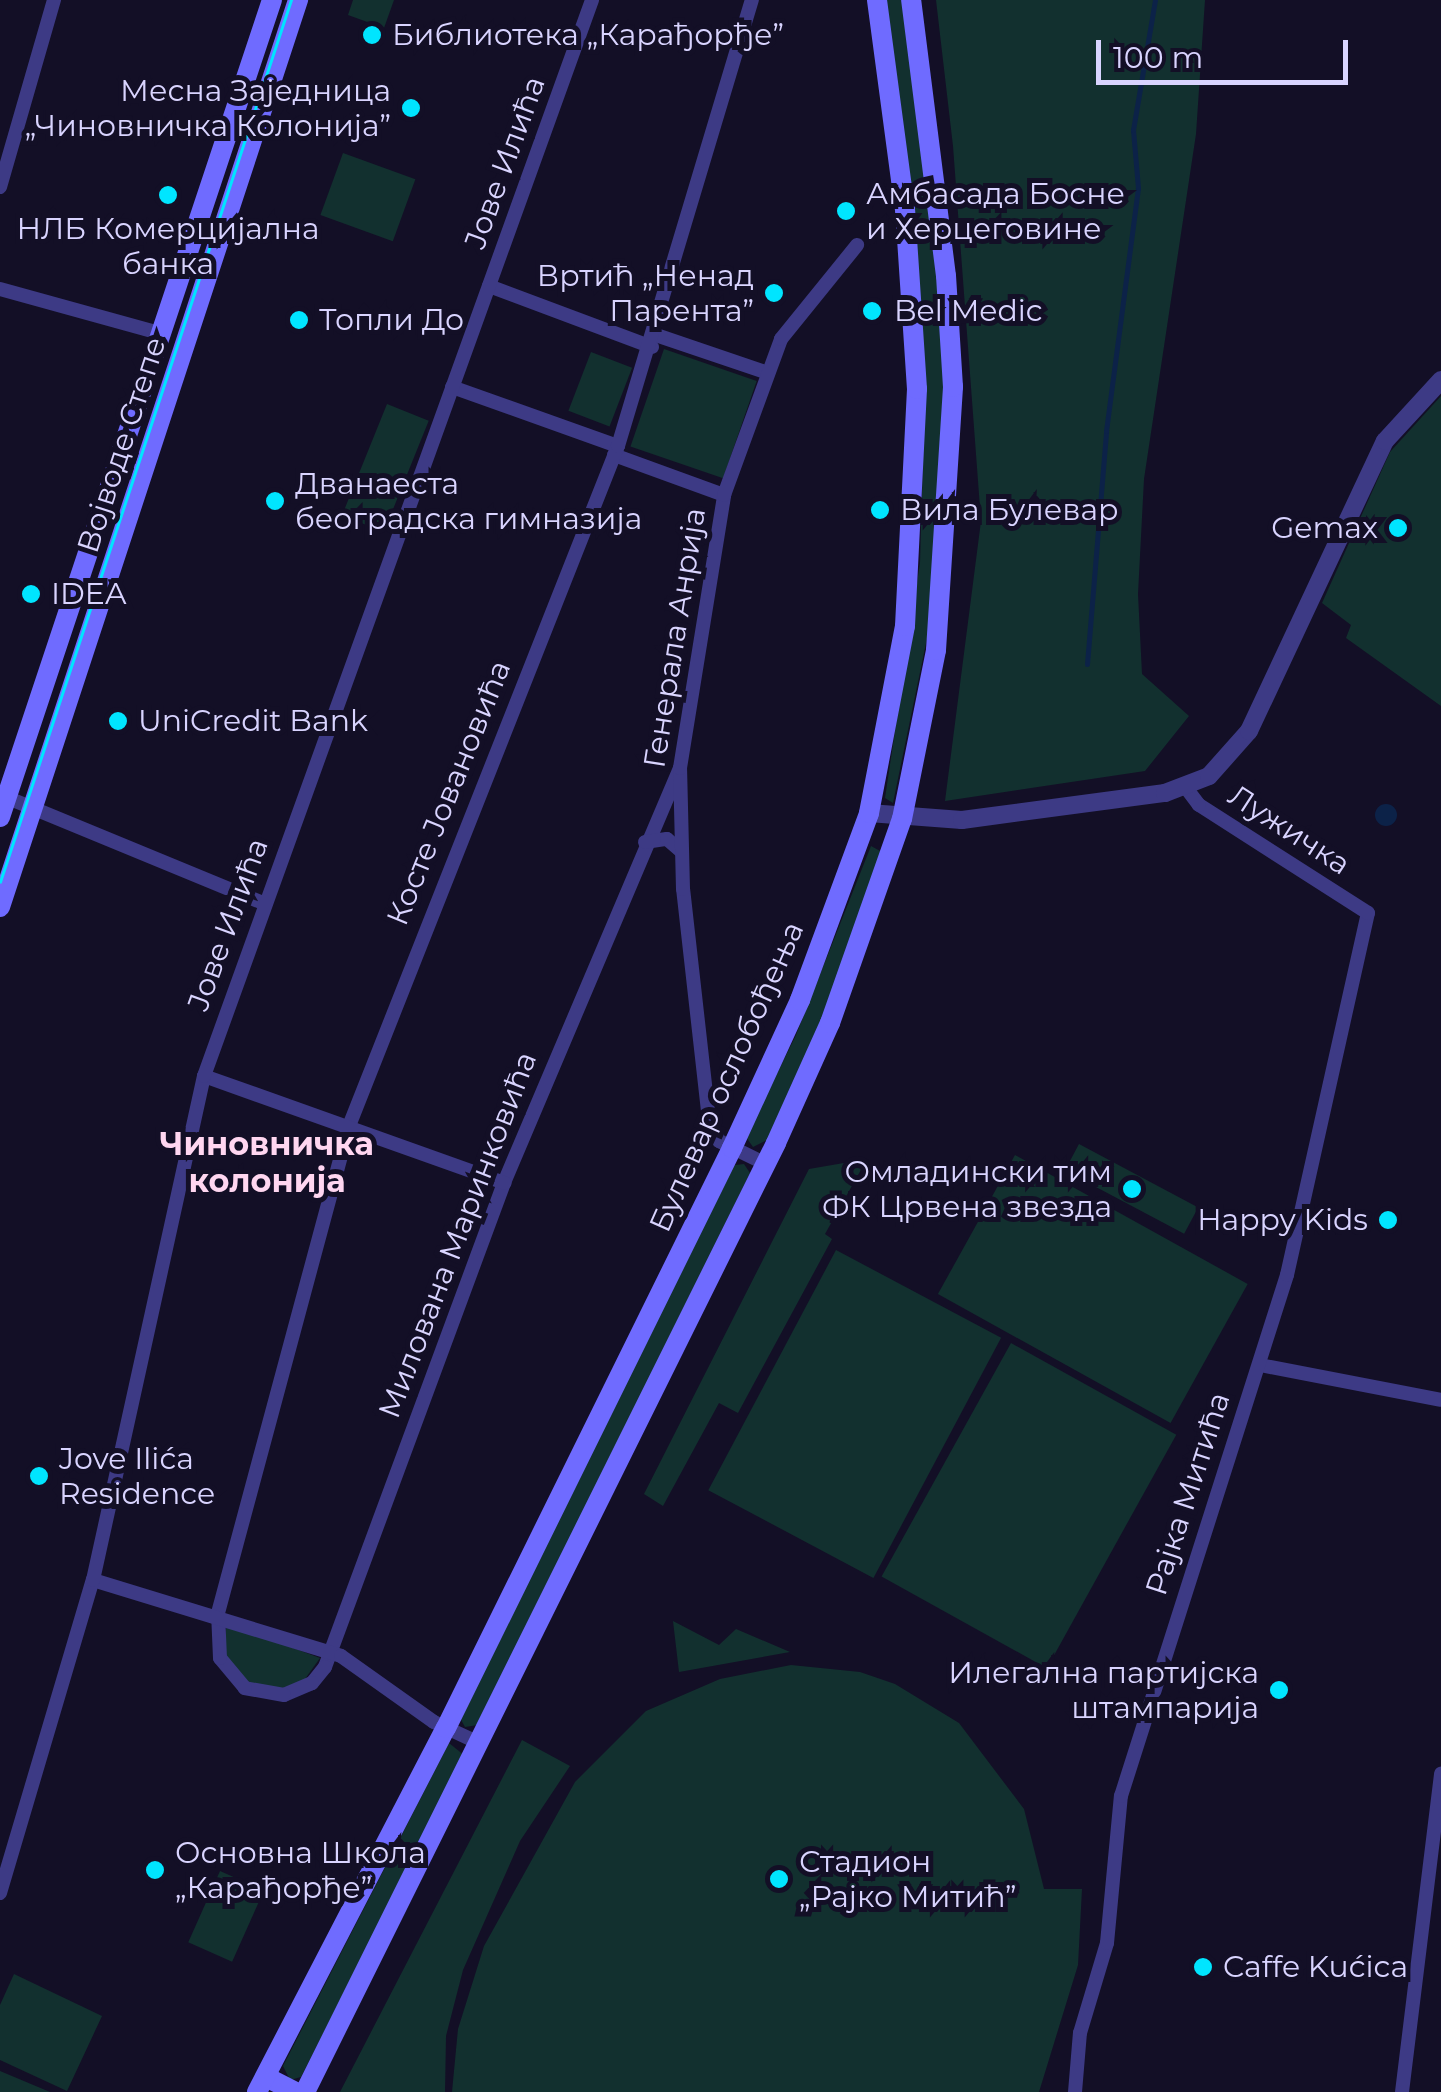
<!DOCTYPE html>
<html>
<head>
<meta charset="utf-8">
<style>
	body { margin:0 }
	#map { position:relative; width:1441px; height:2092px; overflow:hidden; background:#130f26; font-family:Montserrat,sans-serif }
	div>[style] { position:absolute }
	.green>* { inset:0; background:#12302f; transform-origin:0 0 }
	.water>* { inset:0; background:#0c2248 }
	.round { border-radius:50% }
	.stream>* { height:5px; margin:-2.5px; padding:0 2.5px; transform-origin:2.5px; border-radius:2.5px; background:#0c2248 }
	.minor>* { height:14px; margin:-7px; padding:0 7px; transform-origin:7px; border-radius:7px; background:#3d3a85 }
	.tertiary>* { height:18px; margin:-9px; padding:0 9px; transform-origin:9px; border-radius:9px; background:#3d3a85 }
	.secondary>* { height:20px; margin:-10px; padding:0 10px; transform-origin:10px; border-radius:10px; background:#6f6bff }
	.tram>* { height:2.5px; margin:-1.25px; padding:0 1.25px; transform-origin:1.25px; border-radius:1.25px; background:#00e5ff }
	.dots>* { width:28px; height:28px; translate:-50% -50%; box-sizing:border-box; border:5px solid #130f26; border-radius:50% }
	span { translate:-50% -50%; white-space:nowrap; text-align:center; line-height:1.15; -webkit-text-stroke:10px #130f26; paint-order:stroke }
	.poi-label { font-size:30px; color:#d9d4ff }
	.left { translate:0 -50%; text-align:left }
	.right { translate:-100% -50%; text-align:right }
	.street-label { font-size:30px; color:#d9d4ff }
	.neighbourhood-label { font-size:32px; color:#ffd6f0; font-weight:700 }
	.scale { position:absolute; left:1096px; top:40px; width:252px; height:45px; box-sizing:border-box; border:5px solid #d9d4ff; border-top:0; padding-left:12px; font-size:30px; line-height:35px; white-space:nowrap; color:#d9d4ff; -webkit-text-stroke:8px #130f26; paint-order:stroke }
</style>
</head>
<body>
<div id="map">
	<div class="green">
		<div style="clip-path:polygon(353px 0,394px 0,384px 28px,348px 15px)"></div>
		<div style="clip-path:polygon(885px 0,902px 0,938px 273px,945px 395px,937px 590px,893px 803px,885px 798px,920px 563px,925px 385px)"></div>
		<div style="clip-path:polygon(936px 0,1205px 0,1196px 134px,1144px 479px,1138px 594px,1142px 674px,1189px 716px,1145px 771px,945px 801px,981px 521px,953px 146px)"></div>
		<div style="left:343px;top:153px;width:77px;height:66px;rotate:20deg"></div>
		<div style="left:664px;top:349px;width:98px;height:103px;rotate:19deg"></div>
		<div style="left:591px;top:352px;width:44px;height:63px;rotate:21deg"></div>
		<div style="clip-path:polygon(1441px 396px,1441px 706px,1346px 638px,1351px 625px,1322px 603px,1390px 452px)"></div>
		<div style="left:387px;top:404px;width:45px;height:120px;rotate:22deg"></div>
		<div style="clip-path:polygon(871px 846px,882px 852px,850px 955px,782px 1115px,767px 1140px,753px 1147px,746px 1137px,796px 1035px)"></div>
		<div style="left:1079px;top:1144px;width:135px;height:30px;rotate:28deg"></div>
		<div style="left:1015px;top:1155px;width:266px;height:159px;rotate:29deg"></div>
		<div style="clip-path:polygon(867px 1159px,825px 1234px,832px 1239px,738px 1413px,719px 1403px,663px 1506px,644px 1494px,809px 1169px)"></div>
		<div style="clip-path:polygon(744px 1164px,750px 1173px,478px 1725px,465px 1727px,460px 1718px,728px 1166px)"></div>
		<div style="left:836px;top:1250px;width:187px;height:272px;rotate:28deg"></div>
		<div style="left:1011px;top:1343px;width:189px;height:267px;rotate:29deg"></div>
		<div style="clip-path:polygon(673px 1621px,719px 1645px,736px 1629px,790px 1652px,679px 1672px)"></div>
		<div style="clip-path:polygon(226px 1623px,320px 1658px,305px 1679px,282px 1690px,248px 1684px,226px 1657px)"></div>
		<div style="clip-path:polygon(791px 1665px,860px 1672px,895px 1684px,959px 1723px,1024px 1809px,1044px 1889px,1082px 1889px,1078px 1965px,1039px 2092px,452px 2092px,458px 2029px,484px 1946px,575px 1782px,646px 1711px,720px 1679px)"></div>
		<div style="clip-path:polygon(522px 1740px,570px 1766px,520px 1841px,463px 1970px,446px 2036px,445px 2092px,340px 2092px)"></div>
		<div style="clip-path:polygon(449px 1743px,465px 1756px,301px 2077px,290px 2080px,283px 2066px)"></div>
		<div style="left:220px;top:1871px;width:48px;height:78px;rotate:24deg"></div>
		<div style="clip-path:polygon(14px 1974px,102px 2016px,67px 2091px,0 2060px,0 2005px)"></div>
		<div style="clip-path:polygon(0 2071px,50px 2092px,0 2092px)"></div>
	</div>
	<div class="water">
		<div class="round" style="left:1375px;top:804px;width:22px;height:22px"></div>
	</div>
	<div class="stream">
		<div style="left:1087px;top:664px;width:234px;rotate:-85.3deg"></div>
		<div style="left:1106px;top:431px;width:245px;rotate:-82.5deg"></div>
		<div style="left:1138px;top:188px;width:58px;rotate:-94.9deg"></div>
		<div style="left:1133px;top:130px;width:132px;rotate:-80.4deg"></div>
	</div>
	<div class="minor">
		<div style="left:0;top:187px;width:195px;rotate:-73.9deg"></div>
		<div style="left:489px;top:286px;width:174px;rotate:20.5deg"></div>
		<div style="left:0;top:289px;width:169px;rotate:15.4deg"></div>
		<div style="left:656px;top:335px;width:118px;rotate:18.7deg"></div>
		<div style="left:452px;top:387px;width:176px;rotate:19.6deg"></div>
		<div style="left:614px;top:455px;width:117px;rotate:20deg"></div>
		<div style="left:680px;top:768px;width:451px;rotate:113deg"></div>
		<div style="left:504px;top:1183px;width:516px;rotate:110.3deg"></div>
		<div style="left:325px;top:1667px;width:21px;rotate:129deg"></div>
		<div style="left:312px;top:1683px;width:30px;rotate:157deg"></div>
		<div style="left:284px;top:1695px;width:40px;rotate:-170deg"></div>
		<div style="left:245px;top:1688px;width:39px;rotate:-130deg"></div>
		<div style="left:220px;top:1658px;width:45px;rotate:-92.5deg"></div>
		<div style="left:218px;top:1613px;width:504px;rotate:-74.94deg"></div>
		<div style="left:349px;top:1126px;width:731px;rotate:-68.42deg"></div>
		<div style="left:618px;top:446px;width:466px;rotate:-73.3deg"></div>
		<div style="left:1px;top:795px;width:286px;rotate:22.4deg"></div>
		<div style="left:645px;top:842px;width:22px;rotate:-8deg"></div>
		<div style="left:667px;top:839px;width:18px;rotate:41deg"></div>
		<div style="left:204px;top:1076px;width:319px;rotate:19.6deg"></div>
		<div style="left:766px;top:1164px;width:52px;rotate:-153.9deg"></div>
		<div style="left:719px;top:1141px;width:23px;rotate:-115deg"></div>
		<div style="left:709px;top:1120px;width:232px;rotate:-96.4deg"></div>
		<div style="left:683px;top:889px;width:121px;rotate:-91.4deg"></div>
		<div style="left:680px;top:768px;width:277px;rotate:-80.8deg"></div>
		<div style="left:724px;top:495px;width:166px;rotate:-69.9deg"></div>
		<div style="left:781px;top:339px;width:121px;rotate:-51deg"></div>
		<div style="left:1260px;top:1365px;width:184px;rotate:10.9deg"></div>
		<div style="left:93px;top:1580px;width:259px;rotate:17deg"></div>
		<div style="left:341px;top:1656px;width:114px;rotate:35.4deg"></div>
		<div style="left:434px;top:1722px;width:50px;rotate:25deg"></div>
		<div style="left:0;top:1893px;width:327px;rotate:-73.5deg"></div>
		<div style="left:93px;top:1580px;width:516px;rotate:-77.58deg"></div>
		<div style="left:204px;top:1076px;width:1144px;rotate:-70.17deg"></div>
		<div style="left:1075px;top:2092px;width:59px;rotate:-85.2deg"></div>
		<div style="left:1080px;top:2033px;width:94px;rotate:-73.3deg"></div>
		<div style="left:1107px;top:1943px;width:148px;rotate:-84.6deg"></div>
		<div style="left:1121px;top:1796px;width:547px;rotate:-72.33deg"></div>
		<div style="left:1287px;top:1275px;width:371px;rotate:-77.4deg"></div>
		<div style="left:1368px;top:913px;width:201px;rotate:-147.4deg"></div>
		<div style="left:1199px;top:805px;width:21px;rotate:-127deg"></div>
		<div style="left:1402px;top:2092px;width:321px;rotate:-83deg"></div>
	</div>
	<div class="tertiary">
		<div style="left:869px;top:813px;width:93px;rotate:4.3deg"></div>
		<div style="left:962px;top:820px;width:205px;rotate:-7.6deg"></div>
		<div style="left:1165px;top:793px;width:47px;rotate:-21.1deg"></div>
		<div style="left:1209px;top:776px;width:60px;rotate:-48.4deg"></div>
		<div style="left:1249px;top:731px;width:320px;rotate:-64.9deg"></div>
		<div style="left:1385px;top:441px;width:83px;rotate:-47.4deg"></div>
	</div>
	<div class="secondary">
		<div style="left:0;top:817px;width:861px;rotate:-71.59deg"></div>
		<div style="left:0;top:907px;width:955px;rotate:-71.81deg"></div>
		<div style="left:266px;top:2077px;width:33px;rotate:27deg"></div>
		<div style="left:257px;top:2092px;width:410px;rotate:-62.6deg"></div>
		<div style="left:446px;top:1728px;width:647px;rotate:-63.75deg"></div>
		<div style="left:732px;top:1148px;width:163px;rotate:-65.3deg"></div>
		<div style="left:800px;top:1000px;width:199px;rotate:-69.7deg"></div>
		<div style="left:869px;top:813px;width:190px;rotate:-79.1deg"></div>
		<div style="left:905px;top:626px;width:237px;rotate:-87.1deg"></div>
		<div style="left:917px;top:389px;width:179px;rotate:-93.8deg"></div>
		<div style="left:905px;top:210px;width:212px;rotate:-97.6deg"></div>
		<div style="left:305px;top:2092px;width:1059px;rotate:-63.6deg"></div>
		<div style="left:776px;top:1143px;width:132px;rotate:-65.8deg"></div>
		<div style="left:830px;top:1023px;width:216px;rotate:-70.6deg"></div>
		<div style="left:902px;top:819px;width:172px;rotate:-78.6deg"></div>
		<div style="left:936px;top:650px;width:264px;rotate:-86.3deg"></div>
		<div style="left:953px;top:387px;width:111px;rotate:-93.6deg"></div>
		<div style="left:946px;top:276px;width:278px;rotate:-97.2deg"></div>
	</div>
	<div class="tram">
		<div style="left:0;top:882px;width:929px;rotate:-71.74deg"></div>
	</div>
	<div class="dots">
		<div style="left:372px;top:35px;background:#00e5ff"></div>
		<div style="left:411px;top:108px;background:#00e5ff"></div>
		<div style="left:168px;top:195px;background:#00e5ff"></div>
		<div style="left:846px;top:211px;background:#00e5ff"></div>
		<div style="left:774px;top:293px;background:#00e5ff"></div>
		<div style="left:872px;top:311px;background:#00e5ff"></div>
		<div style="left:299px;top:320px;background:#00e5ff"></div>
		<div style="left:275px;top:501px;background:#00e5ff"></div>
		<div style="left:880px;top:510px;background:#00e5ff"></div>
		<div style="left:1398px;top:528px;background:#00e5ff"></div>
		<div style="left:31px;top:594px;background:#00e5ff"></div>
		<div style="left:118px;top:721px;background:#00e5ff"></div>
		<div style="left:1132px;top:1189px;background:#00e5ff"></div>
		<div style="left:1388px;top:1220px;background:#00e5ff"></div>
		<div style="left:39px;top:1476px;background:#00e5ff"></div>
		<div style="left:1279px;top:1690px;background:#00e5ff"></div>
		<div style="left:155px;top:1870px;background:#00e5ff"></div>
		<div style="left:779px;top:1879px;background:#00e5ff"></div>
		<div style="left:1203px;top:1967px;background:#00e5ff"></div>
	</div>
	<div class="poi-label">
		<span class="left" style="left:392px;top:35px">Библиотека „Карађорђе”</span>
		<span class="right" style="left:391px;top:108px">Месна Заједница<br>„Чиновничка Колонија”</span>
		<span class="left" style="left:866px;top:211px">Амбасада Босне<br>и Херцеговине</span>
		<span style="left:168px;top:246px">НЛБ Комерцијална<br>банка</span>
		<span class="right" style="left:754px;top:293px">Вртић „Ненад<br>Парента”</span>
		<span class="left" style="left:894px;top:311px">Bel Medic</span>
		<span class="left" style="left:319px;top:320px">Топли До</span>
		<span class="left" style="left:295px;top:501px">Дванаеста<br>београдска гимназија</span>
		<span class="left" style="left:900px;top:510px">Вила Булевар</span>
		<span class="right" style="left:1378px;top:528px">Gemax</span>
		<span class="left" style="left:51px;top:594px">IDEA</span>
		<span class="left" style="left:138px;top:721px">UniCredit Bank</span>
		<span class="right" style="left:1112px;top:1189px">Омладински тим<br>ФК Црвена звезда</span>
		<span class="right" style="left:1368px;top:1220px">Happy Kids</span>
		<span class="left" style="left:59px;top:1476px">Jove Ilića<br>Residence</span>
		<span class="right" style="left:1259px;top:1690px">Илегална партијска<br>штампарија</span>
		<span class="left" style="left:175px;top:1870px">Основна Школа<br>„Карађорђе”</span>
		<span class="left" style="left:799px;top:1879px">Стадион<br>„Рајко Митић”</span>
		<span class="left" style="left:1223px;top:1967px">Caffe Kućica</span>
	</div>
	<div class="street-label">
		<span style="left:505px;top:163px;rotate:-70deg">Јове Илића</span>
		<span style="left:122px;top:445px;rotate:-72deg">Војводе Степе</span>
		<span style="left:675px;top:638px;rotate:-81deg">Генерала Анрија</span>
		<span style="left:449px;top:793px;rotate:-68deg">Косте Јовановића</span>
		<span style="left:1289px;top:830px;rotate:33deg">Лужичка</span>
		<span style="left:228px;top:925px;rotate:-70deg">Јове Илића</span>
		<span style="left:727px;top:1077px;rotate:-66deg">Булевар ослобођења</span>
		<span style="left:458px;top:1235px;rotate:-69deg">Милована Маринковића</span>
		<span style="left:1188px;top:1494px;rotate:-72deg">Рајка Митића</span>
	</div>
	<div class="neighbourhood-label">
		<span style="left:267px;top:1163px">Чиновничка<br>колонија</span>
	</div>
	<div class="scale">100 m</div>
</div>
</body>
</html>
